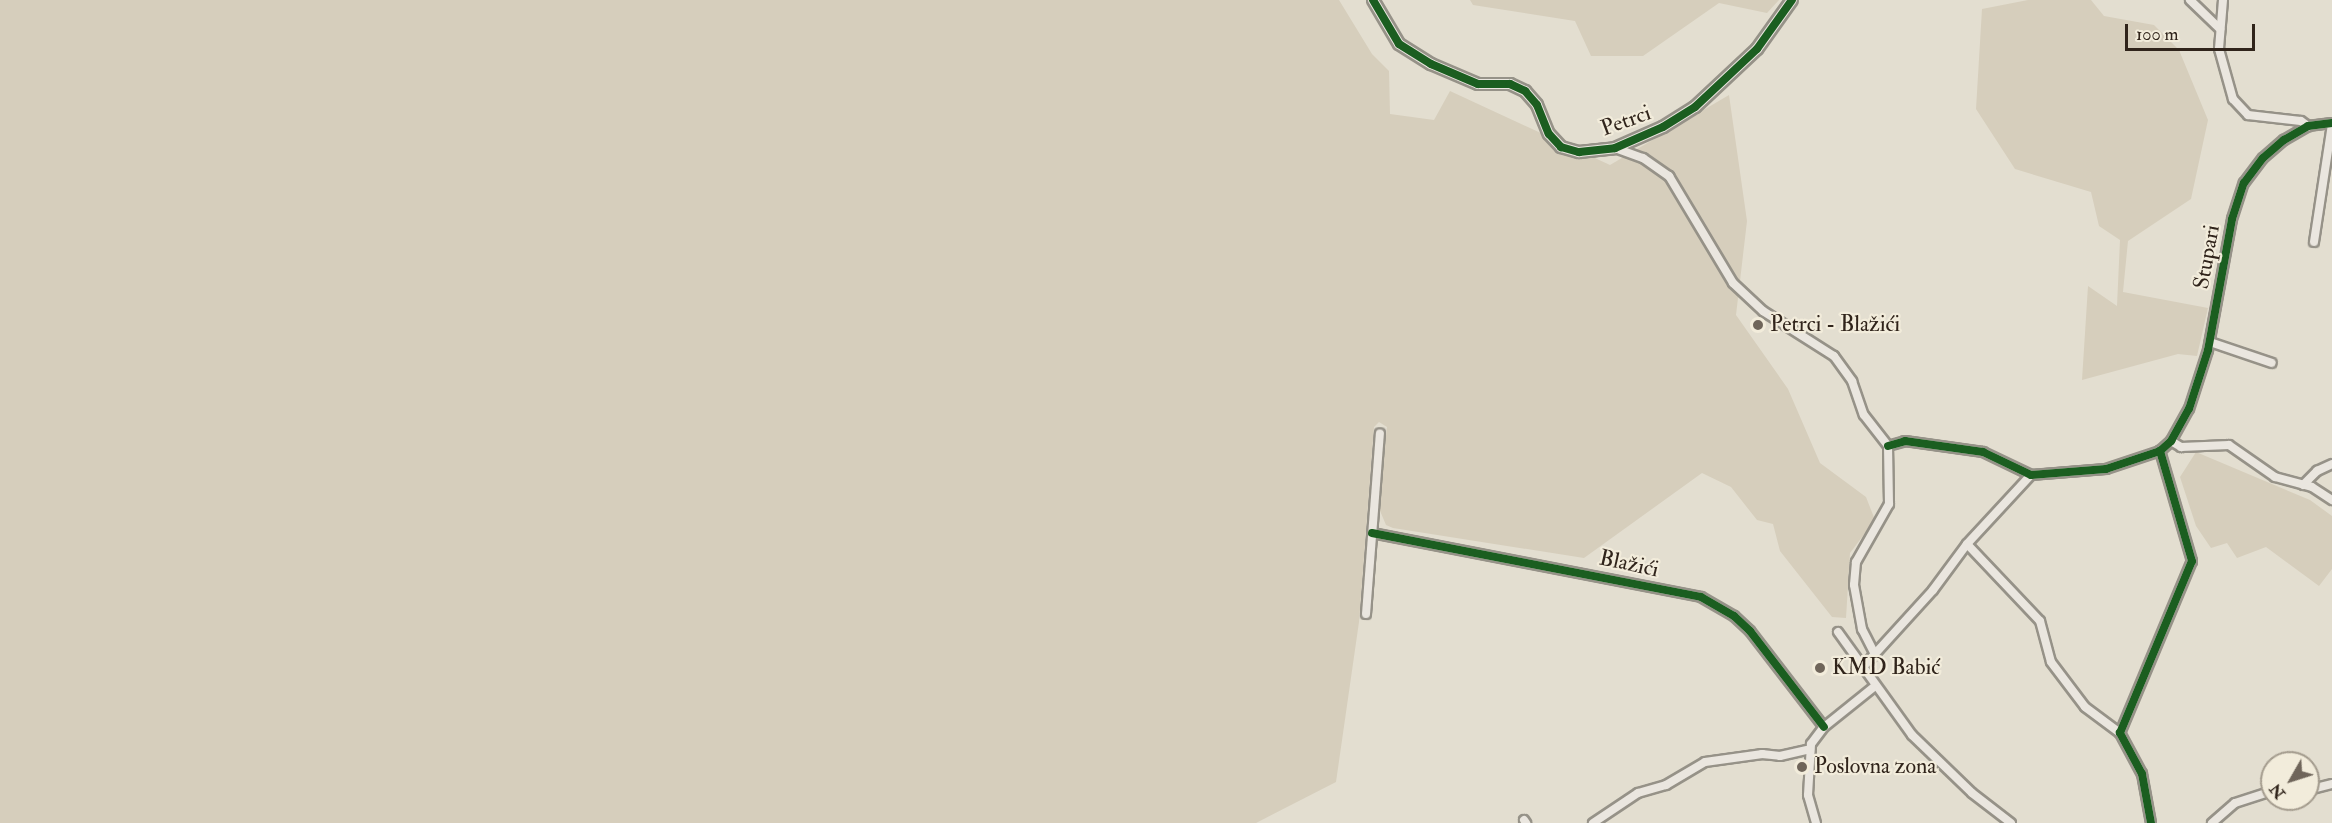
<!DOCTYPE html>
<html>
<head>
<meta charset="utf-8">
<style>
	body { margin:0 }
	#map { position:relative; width:2332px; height:823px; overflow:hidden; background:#e3ded0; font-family:"IM FELL Double Pica",serif }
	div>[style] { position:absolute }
	.green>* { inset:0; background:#d6cebc }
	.roads { filter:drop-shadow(2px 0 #969288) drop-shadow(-2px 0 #969288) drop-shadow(0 2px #969288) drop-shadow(0 -2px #969288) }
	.minor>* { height:8px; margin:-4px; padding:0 4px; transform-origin:4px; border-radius:4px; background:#eae6df }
	.tertiary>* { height:10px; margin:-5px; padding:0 5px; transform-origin:5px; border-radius:5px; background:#eae6df }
	.cycleway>* { height:8px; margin:-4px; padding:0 4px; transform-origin:4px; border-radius:4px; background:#1b5e20 }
	.dots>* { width:16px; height:16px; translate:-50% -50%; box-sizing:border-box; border:3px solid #f2ecdb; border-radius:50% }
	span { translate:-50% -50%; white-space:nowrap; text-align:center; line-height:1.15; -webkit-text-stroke:4.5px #f2ecdb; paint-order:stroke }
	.street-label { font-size:22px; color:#30241b }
	.poi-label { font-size:22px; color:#30241b }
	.left { translate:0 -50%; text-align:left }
	.north { position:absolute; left:2260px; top:751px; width:60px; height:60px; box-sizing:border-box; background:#f2ecdb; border:2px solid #a49c8e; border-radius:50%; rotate:231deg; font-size:16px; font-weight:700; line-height:24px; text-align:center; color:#30241b }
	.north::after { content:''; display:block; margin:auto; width:21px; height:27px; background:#6f655a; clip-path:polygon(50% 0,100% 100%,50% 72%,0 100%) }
	.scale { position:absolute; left:2125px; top:24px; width:130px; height:27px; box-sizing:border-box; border:3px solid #30241b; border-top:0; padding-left:8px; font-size:18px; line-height:21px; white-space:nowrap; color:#30241b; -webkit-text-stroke:4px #f2ecdb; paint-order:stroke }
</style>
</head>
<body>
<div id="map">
	<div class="green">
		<div style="clip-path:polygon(0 0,1339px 0,1372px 54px,1389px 71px,1390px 114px,1434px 120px,1450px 91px,1610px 165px,1729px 95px,1747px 221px,1736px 315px,1788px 389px,1820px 463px,1866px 497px,1875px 520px,1850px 553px,1846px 618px,1832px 617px,1780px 551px,1773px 524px,1757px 520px,1731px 487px,1702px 473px,1584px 558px,1393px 528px,1386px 525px,1378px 506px,1387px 427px,1379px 422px,1374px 427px,1359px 622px,1336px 782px,1256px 823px,0 823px)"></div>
		<div style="clip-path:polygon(1470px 0,1779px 0,1767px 13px,1719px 3px,1643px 56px,1591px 56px,1575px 21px,1473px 5px)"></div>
		<div style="clip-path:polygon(2028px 0,2091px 0,2104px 16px,2154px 25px,2179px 50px,2208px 120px,2191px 199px,2128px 241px,2123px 292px,2208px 308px,2197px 356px,2178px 354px,2082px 380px,2088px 286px,2117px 306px,2120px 240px,2099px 226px,2091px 192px,2015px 169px,1976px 109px,1982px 9px)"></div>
		<div style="clip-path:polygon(2196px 452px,2310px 500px,2332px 516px,2332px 569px,2319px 586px,2266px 547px,2237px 558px,2227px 543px,2211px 548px,2196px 526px,2180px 477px)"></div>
	</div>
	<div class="roads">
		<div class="minor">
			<div style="left:2190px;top:0;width:42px;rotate:44deg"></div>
			<div style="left:2223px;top:0;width:49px;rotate:94.7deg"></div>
			<div style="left:2219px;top:49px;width:52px;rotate:74.4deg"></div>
			<div style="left:2233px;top:99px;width:22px;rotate:47deg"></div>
			<div style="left:2248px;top:115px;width:53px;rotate:6.5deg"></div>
			<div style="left:2301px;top:121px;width:9px;rotate:36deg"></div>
			<div style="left:1615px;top:148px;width:30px;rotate:20deg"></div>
			<div style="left:1643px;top:158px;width:32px;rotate:35deg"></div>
			<div style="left:1669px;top:176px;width:125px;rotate:59.1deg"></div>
			<div style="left:1733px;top:283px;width:41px;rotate:43deg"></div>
			<div style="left:1763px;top:311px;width:84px;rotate:32.4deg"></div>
			<div style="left:1834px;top:356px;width:31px;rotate:54deg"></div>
			<div style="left:1852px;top:381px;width:36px;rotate:71deg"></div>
			<div style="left:1864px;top:415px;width:39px;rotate:52deg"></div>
			<div style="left:1888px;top:446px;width:58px;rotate:89deg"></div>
			<div style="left:1889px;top:504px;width:67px;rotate:119.6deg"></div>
			<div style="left:1856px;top:562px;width:23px;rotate:95deg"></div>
			<div style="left:1854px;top:585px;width:45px;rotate:79.7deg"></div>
			<div style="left:1862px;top:629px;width:27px;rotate:63deg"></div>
			<div style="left:2314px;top:242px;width:119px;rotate:-81.3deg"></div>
			<div style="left:2210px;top:342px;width:65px;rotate:18.7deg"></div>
			<div style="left:2171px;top:441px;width:12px;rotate:31deg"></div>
			<div style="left:2181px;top:447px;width:48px;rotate:-2.4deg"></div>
			<div style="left:2229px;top:445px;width:56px;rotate:34.8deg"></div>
			<div style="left:2275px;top:477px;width:38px;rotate:15deg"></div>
			<div style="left:2312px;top:487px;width:24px;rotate:33deg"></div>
			<div style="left:1888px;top:446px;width:18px;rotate:-16deg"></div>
			<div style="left:1905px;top:441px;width:79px;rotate:8deg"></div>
			<div style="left:1983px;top:452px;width:53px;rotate:25.6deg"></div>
			<div style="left:2031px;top:475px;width:75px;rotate:-4.6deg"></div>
			<div style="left:2106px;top:469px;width:57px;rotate:-18.4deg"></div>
			<div style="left:2160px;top:451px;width:15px;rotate:-42deg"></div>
			<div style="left:2171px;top:441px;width:37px;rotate:-61deg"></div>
			<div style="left:2189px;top:409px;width:62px;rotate:-72.1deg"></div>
			<div style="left:2208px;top:350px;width:133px;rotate:-79.6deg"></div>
			<div style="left:2232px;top:219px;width:38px;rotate:-72deg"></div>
			<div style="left:2244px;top:183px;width:31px;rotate:-53deg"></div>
			<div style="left:2263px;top:158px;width:28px;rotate:-41deg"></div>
			<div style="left:2284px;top:140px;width:28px;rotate:-30deg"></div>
			<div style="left:2308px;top:126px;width:24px;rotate:-7deg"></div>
			<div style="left:2303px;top:485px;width:20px;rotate:-45deg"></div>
			<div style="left:2317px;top:471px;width:17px;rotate:-25deg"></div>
			<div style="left:1372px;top:533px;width:335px;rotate:11deg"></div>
			<div style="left:1701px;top:597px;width:38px;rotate:30deg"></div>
			<div style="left:1734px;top:616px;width:22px;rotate:43deg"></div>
			<div style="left:1750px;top:631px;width:121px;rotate:52.4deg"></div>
			<div style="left:1967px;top:544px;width:106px;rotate:46.5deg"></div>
			<div style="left:2040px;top:621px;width:42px;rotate:75deg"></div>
			<div style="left:2051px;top:662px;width:56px;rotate:52.9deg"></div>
			<div style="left:2085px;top:707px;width:44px;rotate:36.6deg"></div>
			<div style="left:1366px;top:614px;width:181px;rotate:-85.6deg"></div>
			<div style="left:1838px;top:632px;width:127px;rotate:54.3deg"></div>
			<div style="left:1912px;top:735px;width:83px;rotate:44deg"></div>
			<div style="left:1972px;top:793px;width:49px;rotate:37.6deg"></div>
			<div style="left:1863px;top:667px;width:104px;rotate:-47.7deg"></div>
			<div style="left:1933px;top:590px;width:57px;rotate:-53.5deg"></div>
			<div style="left:1967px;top:544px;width:94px;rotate:-47.2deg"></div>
			<div style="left:2308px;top:790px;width:25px;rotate:-14deg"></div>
			<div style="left:1524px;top:820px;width:4px;rotate:56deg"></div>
			<div style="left:1593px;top:823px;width:54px;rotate:-33.7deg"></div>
			<div style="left:1638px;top:793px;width:29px;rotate:-16deg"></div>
			<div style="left:1666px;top:785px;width:45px;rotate:-30.5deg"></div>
			<div style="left:1705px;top:762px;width:58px;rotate:-8deg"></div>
			<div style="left:1762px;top:754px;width:18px;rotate:6deg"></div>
			<div style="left:1780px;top:756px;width:31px;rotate:-13deg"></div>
			<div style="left:1816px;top:823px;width:29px;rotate:-106deg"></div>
			<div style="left:1808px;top:795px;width:51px;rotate:-86.6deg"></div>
			<div style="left:1811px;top:744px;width:21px;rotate:-53deg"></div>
			<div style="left:1824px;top:727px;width:65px;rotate:-38.8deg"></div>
			<div style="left:2151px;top:823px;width:50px;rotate:-100.4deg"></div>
			<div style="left:2142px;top:774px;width:47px;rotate:-118.2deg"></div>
			<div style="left:2120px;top:733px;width:186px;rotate:-67.3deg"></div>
			<div style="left:2192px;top:561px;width:115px;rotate:-106.2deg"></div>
			<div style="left:2212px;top:823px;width:30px;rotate:-41deg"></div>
			<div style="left:2235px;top:803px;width:39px;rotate:-18deg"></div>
		</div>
		<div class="tertiary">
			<div style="left:1373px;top:0;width:51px;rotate:59.4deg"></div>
			<div style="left:1399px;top:44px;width:38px;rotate:32deg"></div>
			<div style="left:1431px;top:64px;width:51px;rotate:23.1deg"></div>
			<div style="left:1478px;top:84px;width:32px"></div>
			<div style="left:1510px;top:84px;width:17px;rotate:25deg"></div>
			<div style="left:1525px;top:91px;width:18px;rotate:49deg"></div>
			<div style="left:1537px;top:105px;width:31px;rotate:68deg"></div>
			<div style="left:1549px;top:134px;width:18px;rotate:47deg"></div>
			<div style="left:1561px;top:147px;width:19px;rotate:16deg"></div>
			<div style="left:1579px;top:152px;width:36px;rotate:-6deg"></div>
			<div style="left:1615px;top:148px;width:52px;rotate:-23.6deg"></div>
			<div style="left:1663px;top:127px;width:38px;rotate:-32deg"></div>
			<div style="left:1695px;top:107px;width:85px;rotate:-43.1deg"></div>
			<div style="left:1757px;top:49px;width:60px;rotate:-54.5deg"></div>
		</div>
	</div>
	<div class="cycleway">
		<div style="left:1373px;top:0;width:51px;rotate:59.4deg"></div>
		<div style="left:1399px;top:44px;width:38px;rotate:32deg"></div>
		<div style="left:1431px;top:64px;width:51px;rotate:23.1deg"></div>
		<div style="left:1478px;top:84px;width:32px"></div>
		<div style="left:1510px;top:84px;width:17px;rotate:25deg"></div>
		<div style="left:1525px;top:91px;width:18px;rotate:49deg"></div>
		<div style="left:1537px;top:105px;width:31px;rotate:68deg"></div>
		<div style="left:1549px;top:134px;width:18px;rotate:47deg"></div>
		<div style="left:1561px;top:147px;width:19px;rotate:16deg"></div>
		<div style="left:1579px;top:152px;width:36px;rotate:-6deg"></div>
		<div style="left:1615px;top:148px;width:52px;rotate:-23.6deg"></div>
		<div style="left:1663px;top:127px;width:38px;rotate:-32deg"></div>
		<div style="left:1695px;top:107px;width:85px;rotate:-43.1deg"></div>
		<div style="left:1757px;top:49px;width:60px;rotate:-54.5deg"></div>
		<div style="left:1888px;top:446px;width:18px;rotate:-16deg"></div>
		<div style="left:1905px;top:441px;width:79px;rotate:8deg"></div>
		<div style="left:1983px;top:452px;width:53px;rotate:25.6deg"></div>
		<div style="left:2031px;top:475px;width:75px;rotate:-4.6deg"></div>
		<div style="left:2106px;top:469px;width:57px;rotate:-18.4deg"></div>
		<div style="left:2160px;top:451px;width:15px;rotate:-42deg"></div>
		<div style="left:2171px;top:441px;width:37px;rotate:-61deg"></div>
		<div style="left:2189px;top:409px;width:62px;rotate:-72.1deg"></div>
		<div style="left:2208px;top:350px;width:133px;rotate:-79.6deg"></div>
		<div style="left:2232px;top:219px;width:38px;rotate:-72deg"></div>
		<div style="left:2244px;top:183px;width:31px;rotate:-53deg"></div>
		<div style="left:2263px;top:158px;width:28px;rotate:-41deg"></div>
		<div style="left:2284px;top:140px;width:28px;rotate:-30deg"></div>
		<div style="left:2308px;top:126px;width:24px;rotate:-7deg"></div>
		<div style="left:1372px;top:533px;width:335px;rotate:11deg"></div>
		<div style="left:1701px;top:597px;width:38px;rotate:30deg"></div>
		<div style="left:1734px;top:616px;width:22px;rotate:43deg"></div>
		<div style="left:1750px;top:631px;width:121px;rotate:52.4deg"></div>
		<div style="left:2151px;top:823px;width:50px;rotate:-100.4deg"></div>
		<div style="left:2142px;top:774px;width:47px;rotate:-118.2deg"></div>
		<div style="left:2120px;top:733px;width:186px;rotate:-67.3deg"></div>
		<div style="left:2192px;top:561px;width:115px;rotate:-106.2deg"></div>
	</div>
	<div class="dots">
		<div style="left:1758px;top:325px;background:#6f655a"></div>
		<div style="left:1820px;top:668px;background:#6f655a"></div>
		<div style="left:1802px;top:767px;background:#6f655a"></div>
	</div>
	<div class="street-label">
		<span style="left:1626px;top:121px;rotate:-20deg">Petrci</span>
		<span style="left:2207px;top:257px;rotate:-80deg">Stupari</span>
		<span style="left:1629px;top:564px;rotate:12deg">Blažići</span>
	</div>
	<div class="poi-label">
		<span class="left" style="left:1770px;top:325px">Petrci - Blažići</span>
		<span class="left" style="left:1832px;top:668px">KMD Babić</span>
		<span class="left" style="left:1814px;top:767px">Poslovna zona</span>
	</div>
	<div class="north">N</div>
	<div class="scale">100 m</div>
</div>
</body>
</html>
